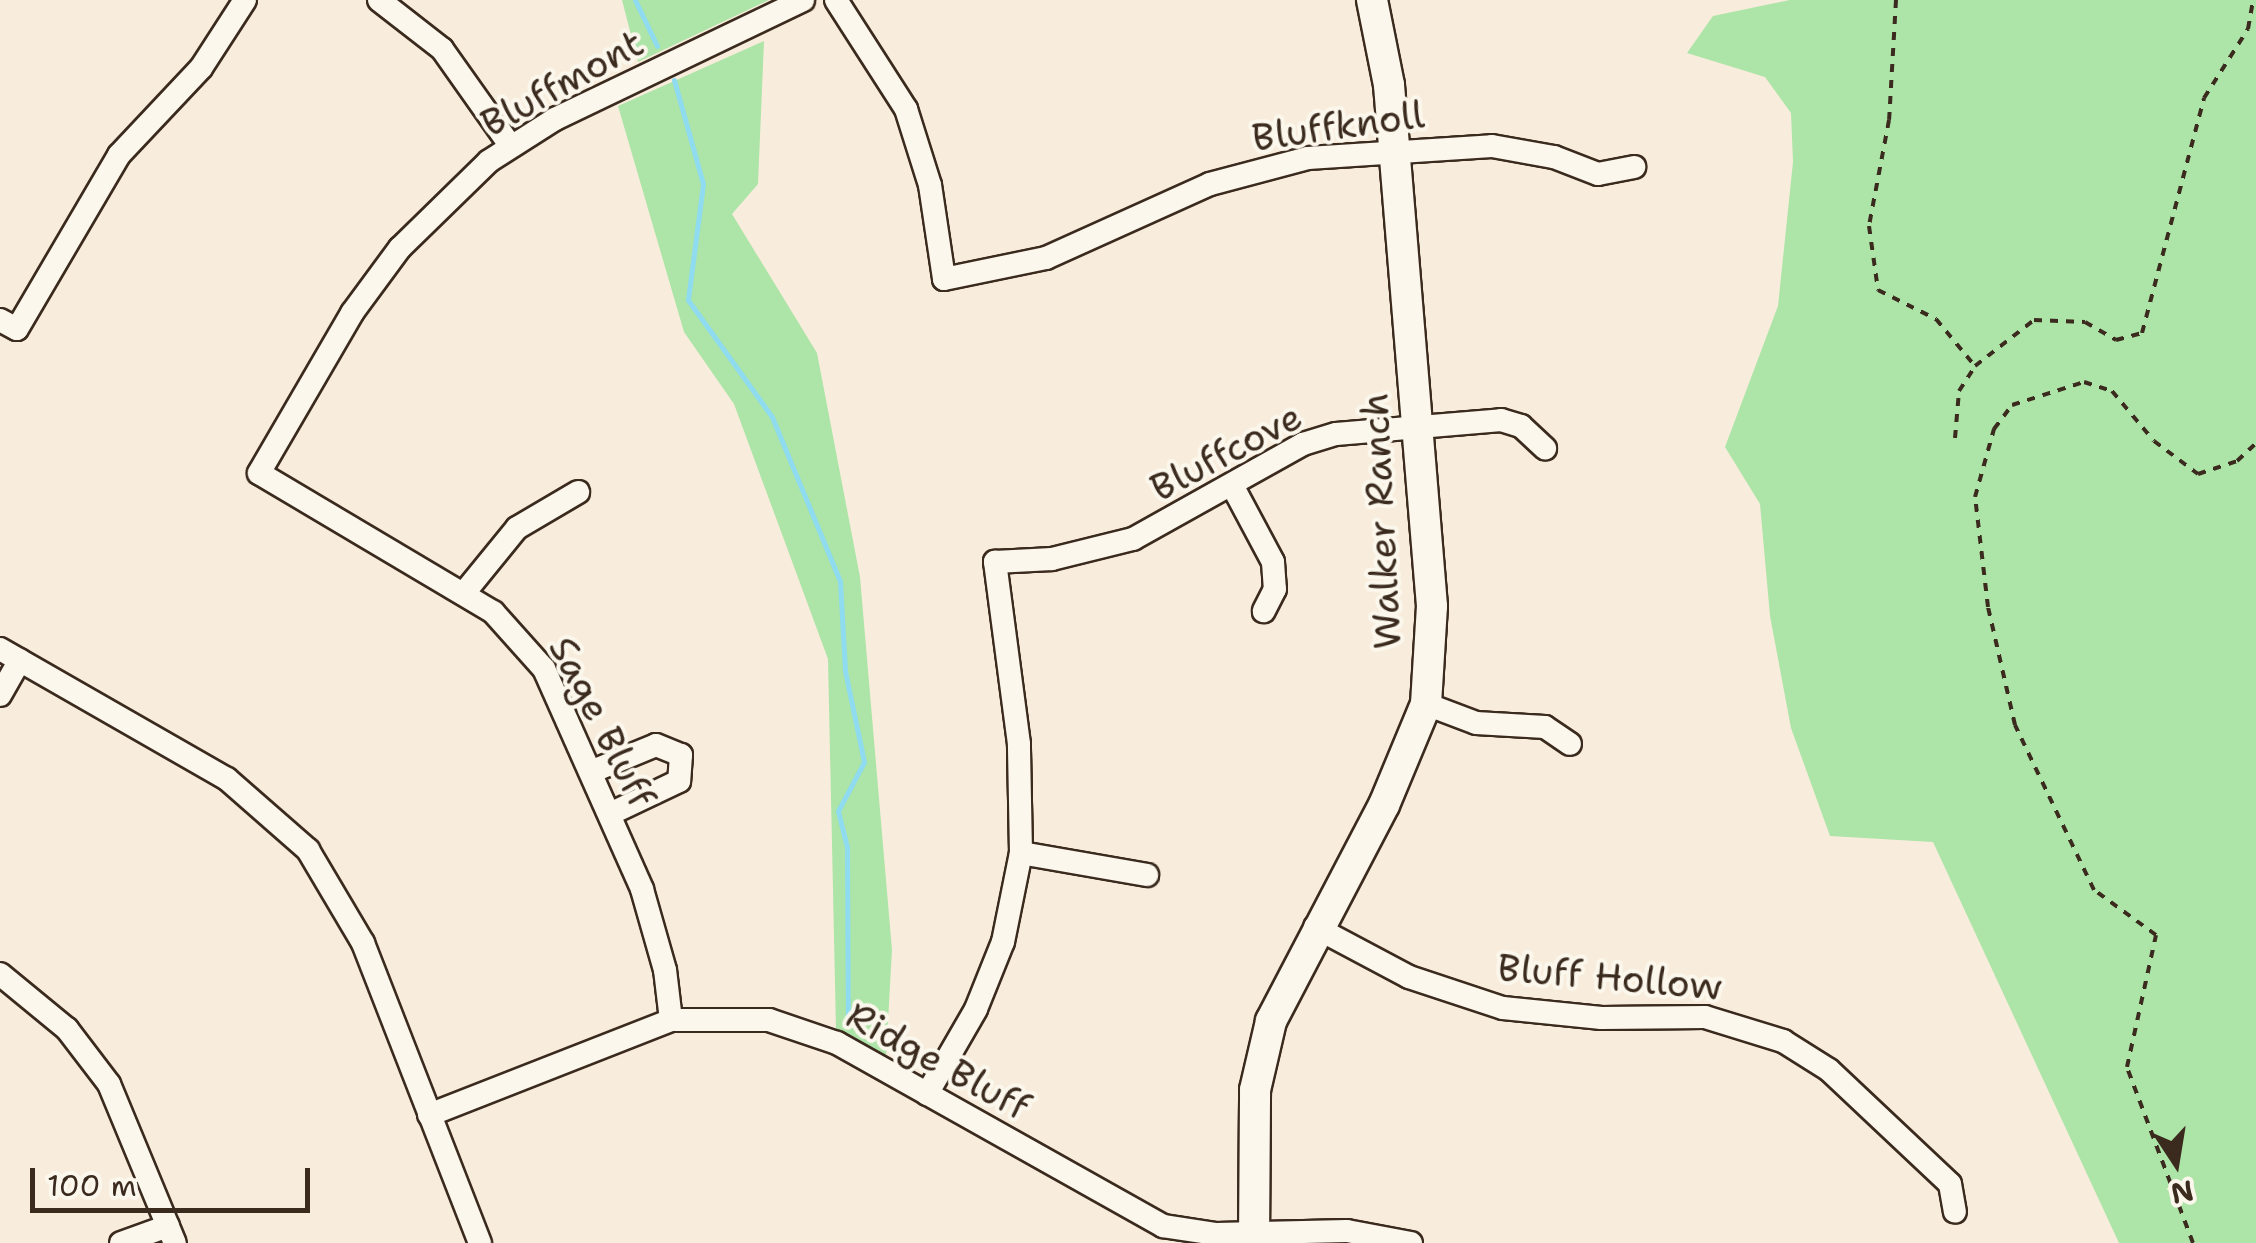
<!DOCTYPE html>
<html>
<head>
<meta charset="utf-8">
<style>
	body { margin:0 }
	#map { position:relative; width:2256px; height:1243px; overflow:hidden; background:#f8eddc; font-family:"Shantell Sans",sans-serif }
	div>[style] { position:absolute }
	.green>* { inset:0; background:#ade4a7 }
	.stream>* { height:5px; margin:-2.5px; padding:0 2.5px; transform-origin:2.5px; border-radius:2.5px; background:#8fdbef }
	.path>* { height:4px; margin-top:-2px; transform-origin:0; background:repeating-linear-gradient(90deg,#3b2a1e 0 8px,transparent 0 16px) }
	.roads { filter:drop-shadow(2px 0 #3b2a1e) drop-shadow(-2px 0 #3b2a1e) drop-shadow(0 2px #3b2a1e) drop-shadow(0 -2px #3b2a1e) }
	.street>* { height:22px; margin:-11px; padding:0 11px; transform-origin:11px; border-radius:11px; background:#fbf7ec }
	.secondary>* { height:30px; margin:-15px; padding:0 15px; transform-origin:15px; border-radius:15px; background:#fbf7ec }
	span { translate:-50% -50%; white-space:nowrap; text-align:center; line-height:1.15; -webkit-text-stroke:8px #fbf7ec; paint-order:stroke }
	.street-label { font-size:38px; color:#3b2a1e }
	.north { position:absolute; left:2126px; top:1113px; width:100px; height:100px; -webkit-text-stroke:8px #fbf7ec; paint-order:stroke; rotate:168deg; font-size:28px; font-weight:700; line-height:40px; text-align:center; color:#3b2a1e }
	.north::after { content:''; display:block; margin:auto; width:35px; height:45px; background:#3b2a1e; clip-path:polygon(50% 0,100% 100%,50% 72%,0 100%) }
	.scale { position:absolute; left:30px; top:1168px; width:280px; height:45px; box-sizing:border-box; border:5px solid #3b2a1e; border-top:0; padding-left:12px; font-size:30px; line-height:35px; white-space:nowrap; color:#3b2a1e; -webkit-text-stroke:8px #fbf7ec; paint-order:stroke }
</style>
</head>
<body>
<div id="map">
	<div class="green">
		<div style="clip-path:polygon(622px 0,769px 0,638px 62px)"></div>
		<div style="clip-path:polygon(1790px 0,2256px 0,2256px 1243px,2119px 1243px,1933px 842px,1830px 836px,1791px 728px,1770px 616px,1760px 504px,1725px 447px,1778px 306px,1793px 162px,1791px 113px,1765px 77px,1687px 53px,1713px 16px)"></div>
		<div style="clip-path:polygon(764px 41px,758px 184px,732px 214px,817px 353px,860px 577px,892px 950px,886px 1057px,836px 1030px,828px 659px,734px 404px,684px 332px,618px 106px)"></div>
	</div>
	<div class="stream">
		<div style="left:635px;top:0;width:51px;rotate:64.4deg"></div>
		<div style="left:674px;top:80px;width:108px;rotate:74.4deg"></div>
		<div style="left:703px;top:184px;width:117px;rotate:97.4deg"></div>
		<div style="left:688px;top:300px;width:144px;rotate:54.3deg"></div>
		<div style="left:772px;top:417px;width:178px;rotate:67.5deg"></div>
		<div style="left:840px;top:581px;width:90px;rotate:86.8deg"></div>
		<div style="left:845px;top:671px;width:93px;rotate:78.2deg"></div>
		<div style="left:864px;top:762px;width:55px;rotate:118deg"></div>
		<div style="left:838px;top:811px;width:38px;rotate:76deg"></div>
		<div style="left:847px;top:848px;width:172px;rotate:89.7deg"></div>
	</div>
	<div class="path">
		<div style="left:1896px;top:0;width:120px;rotate:93.3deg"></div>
		<div style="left:1889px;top:120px;width:108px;rotate:100.7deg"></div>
		<div style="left:1869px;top:226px;width:65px;rotate:82deg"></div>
		<div style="left:1878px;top:290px;width:65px;rotate:26.6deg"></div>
		<div style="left:1936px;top:319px;width:61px;rotate:50.3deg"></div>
		<div style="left:1975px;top:366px;width:75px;rotate:-37.9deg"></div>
		<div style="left:2034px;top:320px;width:51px;rotate:2.2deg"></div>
		<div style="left:2085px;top:322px;width:36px;rotate:30deg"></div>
		<div style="left:2116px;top:340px;width:27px;rotate:-15deg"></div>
		<div style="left:2142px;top:333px;width:243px;rotate:-75.2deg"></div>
		<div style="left:2204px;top:98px;width:82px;rotate:-57.5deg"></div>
		<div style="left:2248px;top:29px;width:29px;rotate:-80deg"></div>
		<div style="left:1955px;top:438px;width:47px;rotate:-85.1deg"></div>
		<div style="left:1959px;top:391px;width:30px;rotate:-57deg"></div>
		<div style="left:2193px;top:1243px;width:188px;rotate:-110.6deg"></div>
		<div style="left:2127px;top:1067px;width:135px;rotate:-77.6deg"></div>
		<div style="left:2156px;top:935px;width:77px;rotate:-144deg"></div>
		<div style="left:2094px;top:890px;width:183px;rotate:-115.6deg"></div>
		<div style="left:2015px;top:725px;width:121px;rotate:-102.9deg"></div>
		<div style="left:1988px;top:607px;width:111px;rotate:-96.7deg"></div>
		<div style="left:1975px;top:497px;width:71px;rotate:-74.4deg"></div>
		<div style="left:1994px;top:429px;width:30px;rotate:-53deg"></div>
		<div style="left:2012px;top:405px;width:76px;rotate:-17.7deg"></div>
		<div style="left:2084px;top:382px;width:29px;rotate:18deg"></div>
		<div style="left:2112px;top:391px;width:65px;rotate:50deg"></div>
		<div style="left:2154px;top:441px;width:55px;rotate:36.9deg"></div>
		<div style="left:2198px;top:474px;width:41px;rotate:-18.4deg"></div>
		<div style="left:2237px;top:461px;width:26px;rotate:-43deg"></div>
	</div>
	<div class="roads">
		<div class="street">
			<div style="left:379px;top:0;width:80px;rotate:37.9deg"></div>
			<div style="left:442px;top:49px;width:118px;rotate:54.7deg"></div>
			<div style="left:836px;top:0;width:130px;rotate:57.3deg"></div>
			<div style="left:906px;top:109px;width:80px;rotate:72.5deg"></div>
			<div style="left:930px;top:185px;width:95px;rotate:81.5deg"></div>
			<div style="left:944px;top:279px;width:104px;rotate:-11.6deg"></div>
			<div style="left:1046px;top:258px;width:180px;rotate:-24.3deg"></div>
			<div style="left:1210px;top:184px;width:101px;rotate:-14.9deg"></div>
			<div style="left:1308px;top:158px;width:184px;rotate:-3.7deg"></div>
			<div style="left:1492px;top:146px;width:63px;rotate:10.1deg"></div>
			<div style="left:1554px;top:157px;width:47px;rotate:21.1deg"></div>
			<div style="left:1598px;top:174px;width:37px;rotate:-11deg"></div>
			<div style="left:0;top:320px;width:19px;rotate:28deg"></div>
			<div style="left:17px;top:329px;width:202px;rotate:-59.6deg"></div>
			<div style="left:119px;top:155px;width:120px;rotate:-46.7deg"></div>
			<div style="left:201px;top:68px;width:81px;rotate:-57.1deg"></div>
			<div style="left:1233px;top:487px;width:85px;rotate:61.9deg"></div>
			<div style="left:1273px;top:562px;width:27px;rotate:86deg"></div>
			<div style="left:1275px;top:589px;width:25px;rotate:117deg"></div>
			<div style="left:464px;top:593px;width:84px;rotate:-50.8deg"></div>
			<div style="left:517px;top:528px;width:71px;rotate:-30.5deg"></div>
			<div style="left:0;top:649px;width:262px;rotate:29.8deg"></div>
			<div style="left:227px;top:779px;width:108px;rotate:41.2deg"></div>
			<div style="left:308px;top:850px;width:108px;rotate:59.4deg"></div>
			<div style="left:363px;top:943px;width:322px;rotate:68.7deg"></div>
			<div style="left:0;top:695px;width:40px;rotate:-60.3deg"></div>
			<div style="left:1426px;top:704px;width:53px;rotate:20.8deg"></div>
			<div style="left:1476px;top:723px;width:69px;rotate:3.3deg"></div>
			<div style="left:1545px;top:727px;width:30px;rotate:34deg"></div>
			<div style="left:593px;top:771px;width:68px;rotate:-22.4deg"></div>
			<div style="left:656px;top:745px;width:27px;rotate:22deg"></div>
			<div style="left:681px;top:755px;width:26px;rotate:94deg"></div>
			<div style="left:679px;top:781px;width:74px;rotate:154.5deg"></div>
			<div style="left:1021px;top:853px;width:128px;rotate:9.9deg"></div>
			<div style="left:1315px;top:927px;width:106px;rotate:28deg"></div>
			<div style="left:1409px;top:977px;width:99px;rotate:18.3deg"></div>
			<div style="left:1503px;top:1008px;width:99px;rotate:5.8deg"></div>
			<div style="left:1601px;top:1018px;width:104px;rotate:-0.6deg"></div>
			<div style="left:1705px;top:1017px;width:82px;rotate:17.1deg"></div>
			<div style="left:1783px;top:1041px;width:54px;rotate:32.2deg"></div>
			<div style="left:1829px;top:1070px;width:166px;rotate:43.3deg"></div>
			<div style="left:1950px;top:1184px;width:28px;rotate:80deg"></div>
			<div style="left:0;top:974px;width:87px;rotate:39.4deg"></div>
			<div style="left:67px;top:1029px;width:69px;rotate:52.6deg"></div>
			<div style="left:109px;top:1084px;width:172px;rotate:67.5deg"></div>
			<div style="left:671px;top:1020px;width:50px;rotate:-96.8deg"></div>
			<div style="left:665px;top:970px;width:84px;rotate:-105.9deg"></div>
			<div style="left:642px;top:889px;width:241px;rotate:-114deg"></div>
			<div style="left:544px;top:669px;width:76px;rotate:-131.8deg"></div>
			<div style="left:493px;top:612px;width:272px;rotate:-149.3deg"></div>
			<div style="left:259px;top:473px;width:185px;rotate:-59.8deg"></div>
			<div style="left:352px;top:313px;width:81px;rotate:-53.6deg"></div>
			<div style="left:400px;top:248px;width:124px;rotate:-44.3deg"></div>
			<div style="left:489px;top:161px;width:78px;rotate:-32.5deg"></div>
			<div style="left:555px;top:119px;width:275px;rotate:-25.6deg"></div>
			<div style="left:927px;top:1094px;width:98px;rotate:-60deg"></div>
			<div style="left:976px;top:1009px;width:72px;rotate:-68.1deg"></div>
			<div style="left:1003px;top:942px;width:91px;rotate:-78.6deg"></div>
			<div style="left:1021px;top:853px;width:109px;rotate:-91.1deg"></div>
			<div style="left:1019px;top:744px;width:184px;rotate:-97.5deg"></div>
			<div style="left:995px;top:562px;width:57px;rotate:-3deg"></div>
			<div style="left:1052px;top:559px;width:83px;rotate:-13.9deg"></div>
			<div style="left:1133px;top:539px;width:195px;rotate:-29.2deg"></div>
			<div style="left:1303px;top:444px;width:34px;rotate:-17deg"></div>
			<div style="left:1336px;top:434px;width:166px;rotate:-4.8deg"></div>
			<div style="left:1501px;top:420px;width:21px;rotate:17deg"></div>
			<div style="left:1521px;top:426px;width:33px;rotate:43deg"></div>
			<div style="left:429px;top:1115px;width:260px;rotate:-21.4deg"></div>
			<div style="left:671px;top:1020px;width:98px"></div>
			<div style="left:769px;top:1020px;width:72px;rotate:18.7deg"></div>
			<div style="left:837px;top:1043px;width:374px;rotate:29.3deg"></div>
			<div style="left:1163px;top:1226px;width:54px;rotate:8.6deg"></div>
			<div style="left:1216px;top:1234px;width:131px;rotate:-1.3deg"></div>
			<div style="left:1347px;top:1231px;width:65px;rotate:10.6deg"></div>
			<div style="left:121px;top:1243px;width:50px;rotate:-19.9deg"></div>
		</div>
		<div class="secondary">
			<div style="left:1254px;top:1243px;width:153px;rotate:-89.6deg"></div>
			<div style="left:1255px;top:1090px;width:71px;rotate:-76.9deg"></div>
			<div style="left:1271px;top:1021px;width:244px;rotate:-62.4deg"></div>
			<div style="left:1384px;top:805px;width:109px;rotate:-67.4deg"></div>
			<div style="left:1426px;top:704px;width:98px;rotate:-86.5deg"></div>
			<div style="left:1432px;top:606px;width:523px;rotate:-94.72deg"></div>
			<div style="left:1389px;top:85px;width:87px;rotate:-101.3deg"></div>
		</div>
	</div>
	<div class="street-label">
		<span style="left:562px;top:83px;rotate:-29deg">Bluffmont</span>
		<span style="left:1338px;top:126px;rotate:-8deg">Bluffknoll</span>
		<span style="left:1226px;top:452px;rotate:-28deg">Bluffcove</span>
		<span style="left:1381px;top:521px;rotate:-93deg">Walker Ranch</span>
		<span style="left:602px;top:722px;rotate:63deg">Sage Bluff</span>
		<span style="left:1610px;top:977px;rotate:5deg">Bluff Hollow</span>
		<span style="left:938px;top:1061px;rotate:29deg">Ridge Bluff</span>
	</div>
	<div class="north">N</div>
	<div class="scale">100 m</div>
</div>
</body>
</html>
